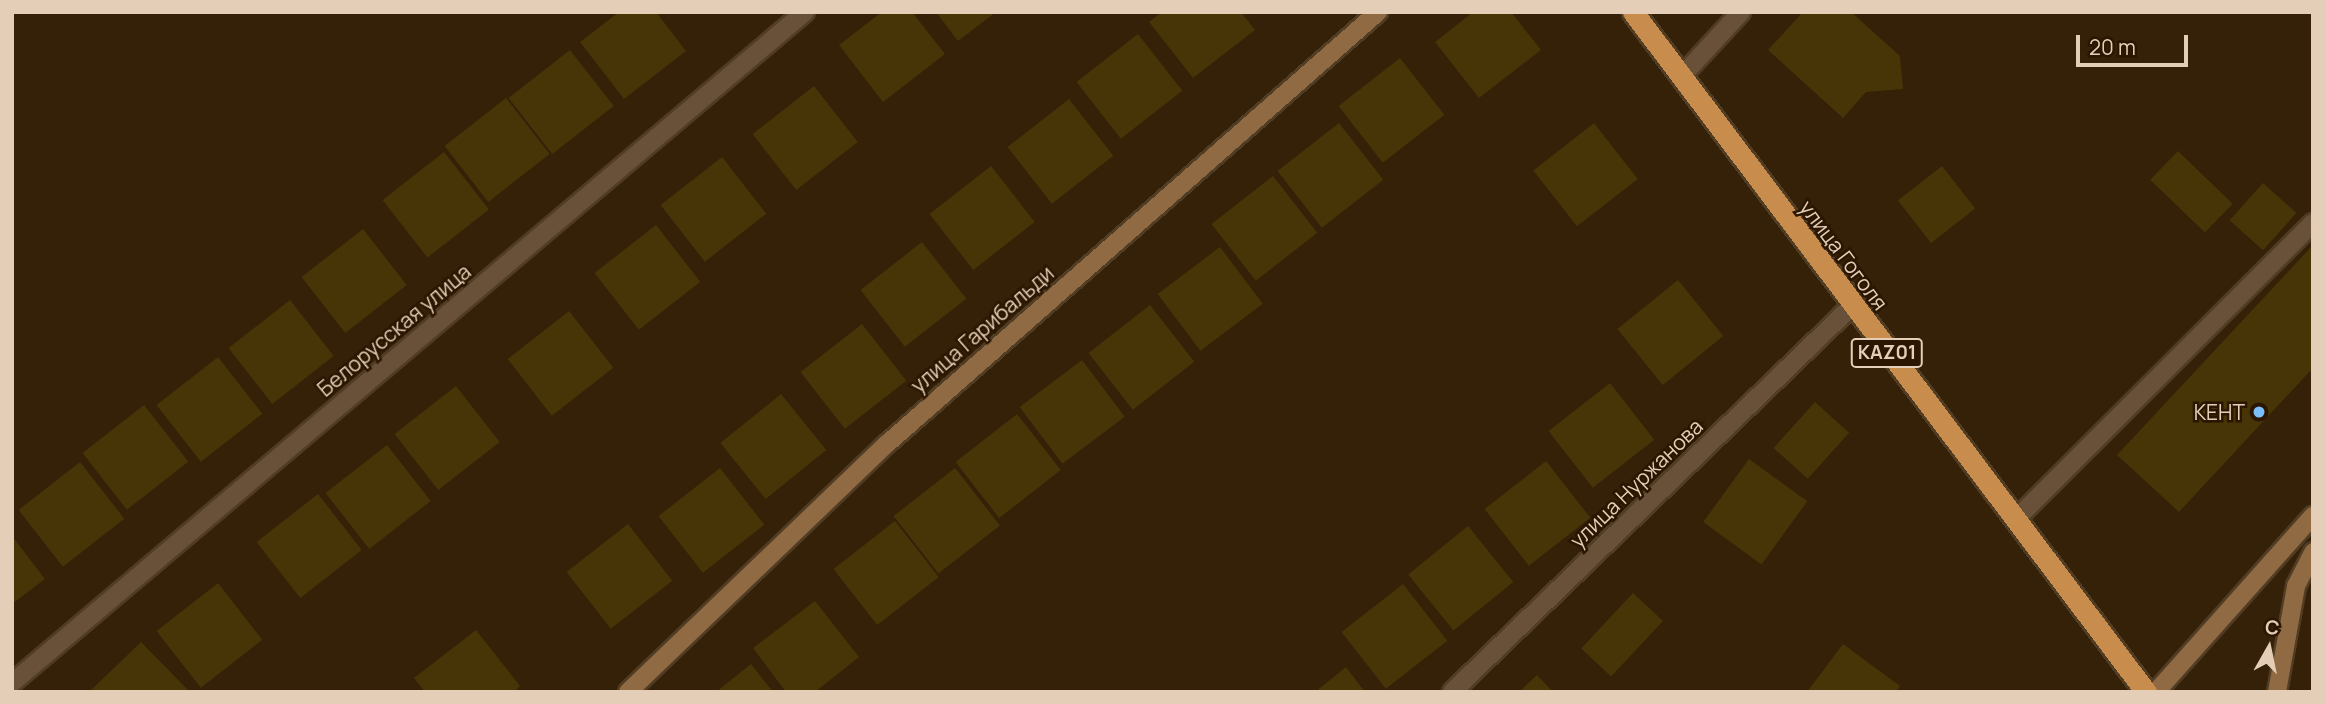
<!DOCTYPE html>
<html>
<head>
<meta charset="utf-8">
<style>
	body { margin:0 }
	#map { position:relative; width:2325px; height:704px; overflow:hidden; background:#352008; font-family:Manrope,sans-serif }
	div>[style] { position:absolute }
	.building>* { inset:0; background:#473507; transform-origin:0 0 }
	.roads { filter:drop-shadow(2px 0 #513c24) drop-shadow(-2px 0 #513c24) drop-shadow(0 2px #513c24) drop-shadow(0 -2px #513c24) }
	.street>* { height:18px; margin:-9px; padding:0 9px; transform-origin:9px; border-radius:9px; background:#695139 }
	.secondary>* { height:18px; margin:-9px; padding:0 9px; transform-origin:9px; border-radius:9px; background:#906a42 }
	.highway>* { height:21px; margin:-10.5px; padding:0 10.5px; transform-origin:10.5px; border-radius:10.5px; background:#c88d4d }
	.dots>* { width:19px; height:19px; translate:-50% -50%; box-sizing:border-box; border:4px solid #2a1601; border-radius:50% }
	span { translate:-50% -50%; white-space:nowrap; text-align:center; line-height:1.15; -webkit-text-stroke:5px #2a1601; paint-order:stroke }
	.shield-label span { padding:2px 5px; background:#2a1601; border:2px solid; border-radius:5px; -webkit-text-stroke-width:0 }
	.shield-label { font-size:19px; color:#e5ceb7; font-weight:700 }
	.street-label { font-size:21px; color:#e5ceb7 }
	.poi-label { font-size:21px; color:#e5ceb7 }
	.right { translate:-100% -50%; text-align:right }
	.frame { position:absolute; inset:0; border:14px solid #e5ceb7; pointer-events:none }
	.north { position:absolute; left:2234px; top:613px; width:70px; height:70px; -webkit-text-stroke:5px #2a1601; paint-order:stroke; rotate:9deg; font-size:19px; font-weight:700; line-height:28px; text-align:center; color:#e5ceb7 }
	.north::after { content:''; display:block; margin:auto; width:24px; height:32px; background:#e5ceb7; clip-path:polygon(50% 0,100% 100%,50% 72%,0 100%) }
	.scale { position:absolute; left:2076px; top:35px; width:112px; height:32px; box-sizing:border-box; border:4px solid #e5ceb7; border-top:0; padding-left:9px; font-size:21px; line-height:24px; white-space:nowrap; color:#e5ceb7; -webkit-text-stroke:5px #2a1601; paint-order:stroke }
</style>
</head>
<body>
<div id="map">
	<div class="building">
		<div style="clip-path:polygon(619px 12px,656px 12px,686px 51px,624px 99px,580px 42px)"></div>
		<div style="clip-path:polygon(882px 12px,912px 12px,945px 54px,883px 102px,839px 45px)"></div>
		<div style="clip-path:polygon(936px 12px,996px 12px,958px 41px)"></div>
		<div style="clip-path:polygon(1162px 12px,1241px 12px,1255px 30px,1193px 78px,1149px 22px)"></div>
		<div style="clip-path:polygon(1473px 12px,1511px 12px,1541px 50px,1479px 98px,1435px 42px)"></div>
		<div style="clip-path:polygon(1803px 12px,1851px 12px,1900px 56px,1903px 89px,1866px 92px,1843px 118px,1768px 50px)"></div>
		<div style="left:1138px;top:34px;width:72px;height:78px;rotate:52deg"></div>
		<div style="left:570px;top:50px;width:71px;height:78px;rotate:52deg"></div>
		<div style="left:1400px;top:58px;width:72px;height:78px;rotate:52deg"></div>
		<div style="left:814px;top:86px;width:71px;height:78px;rotate:52deg"></div>
		<div style="left:506px;top:98px;width:71px;height:78px;rotate:52deg"></div>
		<div style="left:1069px;top:99px;width:72px;height:78px;rotate:52deg"></div>
		<div style="left:1339px;top:123px;width:72px;height:78px;rotate:52deg"></div>
		<div style="left:1594px;top:123px;width:71px;height:77px;rotate:52deg"></div>
		<div style="left:2178px;top:151px;width:76px;height:40px;rotate:44deg"></div>
		<div style="left:444px;top:152px;width:73px;height:78px;rotate:52deg"></div>
		<div style="left:722px;top:157px;width:72px;height:78px;rotate:52deg"></div>
		<div style="left:991px;top:166px;width:71px;height:78px;rotate:52deg"></div>
		<div style="left:1942px;top:166px;width:54px;height:56px;rotate:52deg"></div>
		<div style="left:1273px;top:176px;width:72px;height:78px;rotate:52deg"></div>
		<div style="left:2263px;top:183px;width:45px;height:50px;rotate:42deg"></div>
		<div style="left:656px;top:225px;width:72px;height:78px;rotate:52deg"></div>
		<div style="left:363px;top:229px;width:71px;height:78px;rotate:52deg"></div>
		<div style="left:922px;top:242px;width:72px;height:78px;rotate:52deg"></div>
		<div style="clip-path:polygon(2313px 245px,2313px 368px,2179px 512px,2117px 455px)"></div>
		<div style="left:1220px;top:247px;width:71px;height:78px;rotate:53deg"></div>
		<div style="left:1678px;top:280px;width:72px;height:78px;rotate:51deg"></div>
		<div style="left:290px;top:300px;width:71px;height:78px;rotate:52deg"></div>
		<div style="left:1150px;top:305px;width:72px;height:78px;rotate:52deg"></div>
		<div style="left:569px;top:311px;width:72px;height:78px;rotate:52deg"></div>
		<div style="left:862px;top:324px;width:72px;height:78px;rotate:52deg"></div>
		<div style="left:218px;top:357px;width:72px;height:78px;rotate:52deg"></div>
		<div style="left:1082px;top:360px;width:71px;height:78px;rotate:53deg"></div>
		<div style="left:1610px;top:383px;width:72px;height:78px;rotate:52deg"></div>
		<div style="left:456px;top:386px;width:71px;height:78px;rotate:52deg"></div>
		<div style="left:781px;top:394px;width:72px;height:78px;rotate:51deg"></div>
		<div style="left:1815px;top:402px;width:46px;height:62px;rotate:42deg"></div>
		<div style="left:144px;top:405px;width:72px;height:78px;rotate:52deg"></div>
		<div style="left:1017px;top:414px;width:71px;height:78px;rotate:52deg"></div>
		<div style="left:387px;top:445px;width:71px;height:78px;rotate:52deg"></div>
		<div style="left:1749px;top:459px;width:72px;height:78px;rotate:36deg"></div>
		<div style="left:1546px;top:461px;width:72px;height:78px;rotate:52deg"></div>
		<div style="left:80px;top:462px;width:72px;height:78px;rotate:52deg"></div>
		<div style="left:720px;top:468px;width:72px;height:78px;rotate:52deg"></div>
		<div style="left:955px;top:468px;width:73px;height:78px;rotate:52deg"></div>
		<div style="left:318px;top:494px;width:71px;height:78px;rotate:52deg"></div>
		<div style="left:895px;top:521px;width:71px;height:78px;rotate:52deg"></div>
		<div style="left:628px;top:524px;width:72px;height:78px;rotate:52deg"></div>
		<div style="left:1468px;top:526px;width:72px;height:77px;rotate:51deg"></div>
		<div style="clip-path:polygon(12px 536px,45px 579px,12px 604px)"></div>
		<div style="left:218px;top:583px;width:72px;height:78px;rotate:52deg"></div>
		<div style="left:1403px;top:584px;width:72px;height:78px;rotate:52deg"></div>
		<div style="left:1633px;top:593px;width:41px;height:76px;rotate:43deg"></div>
		<div style="clip-path:polygon(815px 601px,859px 657px,815px 692px,786px 692px,753px 648px)"></div>
		<div style="clip-path:polygon(476px 630px,520px 686px,514px 692px,425px 692px,414px 678px)"></div>
		<div style="clip-path:polygon(141px 642px,190px 692px,89px 692px)"></div>
		<div style="clip-path:polygon(1843px 644px,1900px 686px,1896px 692px,1807px 692px)"></div>
		<div style="clip-path:polygon(751px 664px,773px 692px,716px 692px)"></div>
		<div style="clip-path:polygon(1346px 667px,1365px 692px,1315px 692px)"></div>
		<div style="clip-path:polygon(1537px 675px,1553px 692px,1519px 692px)"></div>
	</div>
	<div class="roads">
		<div class="street">
			<div style="left:1682px;top:76px;width:87px;rotate:-47.3deg"></div>
			<div style="left:2015px;top:520px;width:421px;rotate:-44.9deg"></div>
			<div style="left:12px;top:683px;width:1039px;rotate:-40.24deg"></div>
			<div style="left:1452px;top:692px;width:554px;rotate:-43.98deg"></div>
		</div>
		<div class="secondary">
			<div style="left:628px;top:692px;width:360px;rotate:-43.8deg"></div>
			<div style="left:888px;top:443px;width:653px;rotate:-41.33deg"></div>
			<div style="left:2156px;top:692px;width:236px;rotate:-48.3deg"></div>
			<div style="left:2277px;top:692px;width:108px;rotate:-79.8deg"></div>
			<div style="left:2296px;top:586px;width:38px;rotate:-63deg"></div>
		</div>
		<div class="highway">
			<div style="left:1633px;top:12px;width:852px;rotate:52.97deg"></div>
		</div>
	</div>
	<div class="dots">
		<div style="left:2259px;top:412px;background:#7bbef9"></div>
	</div>
	<div class="shield-label">
		<span style="left:1887px;top:353px">KАZ01</span>
	</div>
	<div class="street-label">
		<span style="left:1844px;top:255px;rotate:53deg">улица Гоголя</span>
		<span style="left:982px;top:329px;rotate:-41deg">улица Гарибальди</span>
		<span style="left:394px;top:330px;rotate:-40deg">Белорусская улица</span>
		<span style="left:1636px;top:483px;rotate:-44deg">улица Нуржанова</span>
	</div>
	<div class="poi-label">
		<span class="right" style="left:2245px;top:412px">КЕНТ</span>
	</div>
	<div class="frame"></div>
	<div class="north">С</div>
	<div class="scale">20 m</div>
</div>
</body>
</html>
